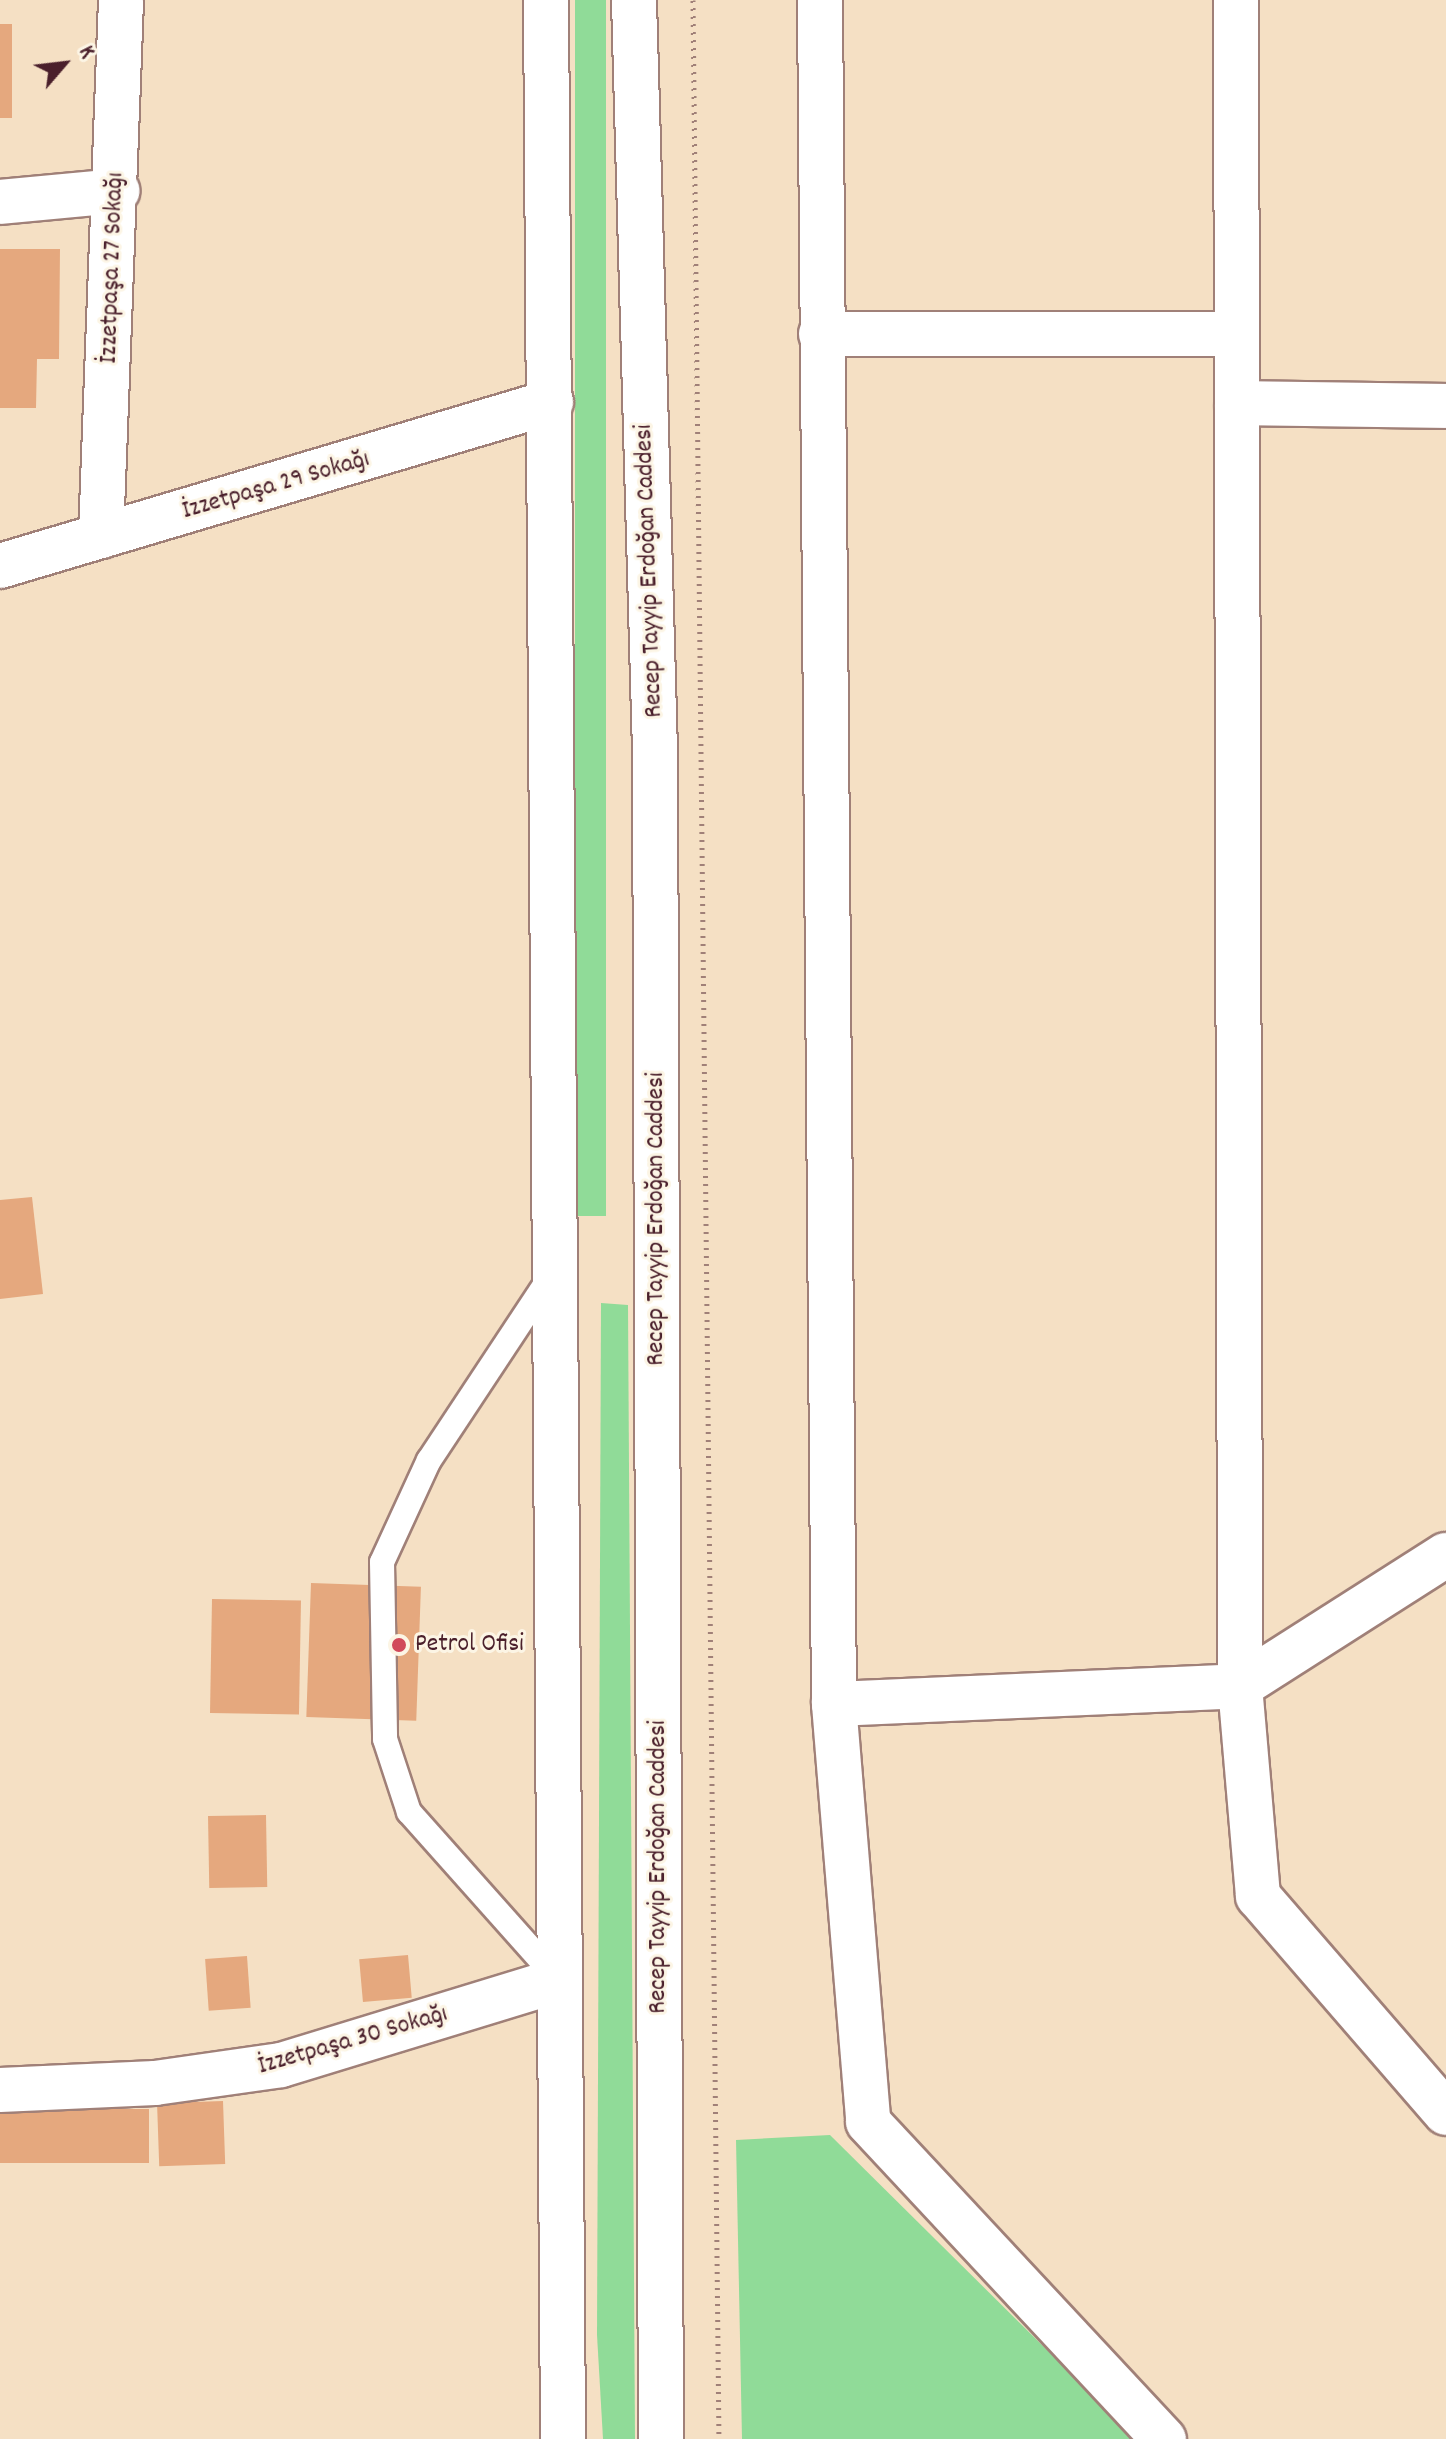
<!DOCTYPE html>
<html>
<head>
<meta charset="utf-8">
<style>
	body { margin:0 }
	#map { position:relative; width:1446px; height:2439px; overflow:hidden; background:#f5e0c4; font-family:Dekko,sans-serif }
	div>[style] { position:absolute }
	.green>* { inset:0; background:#90db98; transform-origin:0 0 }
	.building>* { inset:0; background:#e5a87e; transform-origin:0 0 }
	.path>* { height:5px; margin-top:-2.5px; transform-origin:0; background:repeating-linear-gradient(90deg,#a08078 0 2px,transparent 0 8px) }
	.roads { filter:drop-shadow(2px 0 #a08078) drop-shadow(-2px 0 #a08078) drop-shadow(0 2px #a08078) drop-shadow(0 -2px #a08078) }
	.service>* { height:24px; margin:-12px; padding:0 12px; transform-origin:12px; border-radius:12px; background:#fff }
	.minor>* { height:44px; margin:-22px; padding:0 22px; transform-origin:22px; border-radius:22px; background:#fff }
	.primary>* { height:44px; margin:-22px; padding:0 22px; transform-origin:22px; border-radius:22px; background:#fff }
	.dots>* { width:22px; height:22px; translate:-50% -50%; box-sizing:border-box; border:4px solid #fcf5e5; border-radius:50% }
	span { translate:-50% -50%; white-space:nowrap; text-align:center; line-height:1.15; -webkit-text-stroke:6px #fcf5e5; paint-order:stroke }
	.street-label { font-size:26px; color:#4a1f2b }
	.poi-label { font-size:26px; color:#4a1f2b }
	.left { translate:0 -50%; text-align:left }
	.north { position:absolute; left:24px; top:24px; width:80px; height:80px; -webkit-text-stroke:6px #fcf5e5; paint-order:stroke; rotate:62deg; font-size:22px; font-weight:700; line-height:32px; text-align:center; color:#4a1f2b }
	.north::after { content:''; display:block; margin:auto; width:28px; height:36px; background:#4a1f2b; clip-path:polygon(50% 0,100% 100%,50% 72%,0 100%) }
</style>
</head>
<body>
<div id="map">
	<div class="green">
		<div style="left:575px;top:0;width:31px;height:1216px"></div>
		<div style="clip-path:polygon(601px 1303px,628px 1305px,635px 2439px,603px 2439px,597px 2335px)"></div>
		<div style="clip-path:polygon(830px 2135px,1137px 2439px,742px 2439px,736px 2140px)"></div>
	</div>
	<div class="building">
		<div style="left:0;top:24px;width:12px;height:94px"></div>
		<div style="clip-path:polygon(0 249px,60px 249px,59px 359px,37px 359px,36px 408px,0 408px)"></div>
		<div style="clip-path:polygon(32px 1197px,43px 1294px,0 1299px,0 1200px)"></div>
		<div style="left:311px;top:1583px;width:110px;height:134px;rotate:2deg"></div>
		<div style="left:212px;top:1599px;width:89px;height:114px;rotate:1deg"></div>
		<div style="left:266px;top:1815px;width:72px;height:58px;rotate:89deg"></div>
		<div style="left:408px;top:1955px;width:43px;height:49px;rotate:85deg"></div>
		<div style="left:247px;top:1956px;width:52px;height:42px;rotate:86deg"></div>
		<div style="left:223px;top:2101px;width:63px;height:66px;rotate:88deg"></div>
		<div style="left:0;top:2109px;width:149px;height:54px"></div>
	</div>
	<div class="path">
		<div style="left:693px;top:0;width:2439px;rotate:89.39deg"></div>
	</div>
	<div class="roads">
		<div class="service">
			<div style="left:551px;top:1276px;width:221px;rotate:123.5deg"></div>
			<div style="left:429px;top:1460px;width:112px;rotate:114.7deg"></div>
			<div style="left:382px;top:1562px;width:177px;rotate:89deg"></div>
			<div style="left:385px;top:1739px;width:77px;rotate:71.8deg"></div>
			<div style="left:409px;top:1812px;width:224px;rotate:48.3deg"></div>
		</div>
		<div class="minor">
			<div style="left:820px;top:0;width:1704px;rotate:89.53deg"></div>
			<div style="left:834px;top:1704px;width:419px;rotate:85.3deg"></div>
			<div style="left:868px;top:2122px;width:434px;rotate:47deg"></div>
			<div style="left:1236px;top:0;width:1686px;rotate:89.86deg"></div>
			<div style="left:1240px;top:1686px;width:211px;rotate:85.1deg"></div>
			<div style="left:1258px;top:1896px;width:287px;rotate:49.1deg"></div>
			<div style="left:0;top:202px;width:118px;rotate:-5.4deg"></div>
			<div style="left:821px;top:334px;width:416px"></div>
			<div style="left:1237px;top:403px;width:209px;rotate:0.8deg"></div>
			<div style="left:101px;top:536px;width:536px;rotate:-87.86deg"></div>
			<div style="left:0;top:566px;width:575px;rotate:-16.58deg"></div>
			<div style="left:834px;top:1704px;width:406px;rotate:-2.5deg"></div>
			<div style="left:1240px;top:1686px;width:244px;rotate:-32.5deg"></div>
			<div style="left:0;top:2090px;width:155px;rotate:-2.6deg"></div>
			<div style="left:155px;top:2083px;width:127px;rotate:-8.1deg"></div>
			<div style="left:281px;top:2065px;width:291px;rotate:-17deg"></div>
		</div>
		<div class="primary">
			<div style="left:546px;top:0;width:2439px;rotate:89.6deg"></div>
			<div style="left:634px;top:0;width:750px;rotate:88.4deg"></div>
			<div style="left:655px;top:750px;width:1689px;rotate:89.8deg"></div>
		</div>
	</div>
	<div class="dots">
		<div style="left:399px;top:1645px;background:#d1495b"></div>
	</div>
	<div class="street-label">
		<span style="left:113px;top:268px;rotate:-88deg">İzzetpaşa 27 Sokağı</span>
		<span style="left:276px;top:486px;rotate:-16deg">İzzetpaşa 29 Sokağı</span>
		<span style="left:650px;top:571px;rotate:-92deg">Recep Tayyip Erdoğan Caddesi</span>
		<span style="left:657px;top:1219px;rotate:-90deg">Recep Tayyip Erdoğan Caddesi</span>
		<span style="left:659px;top:1867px;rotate:-90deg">Recep Tayyip Erdoğan Caddesi</span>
		<span style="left:353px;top:2041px;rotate:-16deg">İzzetpaşa 30 Sokağı</span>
	</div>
	<div class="poi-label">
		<span class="left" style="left:415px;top:1645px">Petrol Ofisi</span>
	</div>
	<div class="north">K</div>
</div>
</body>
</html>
